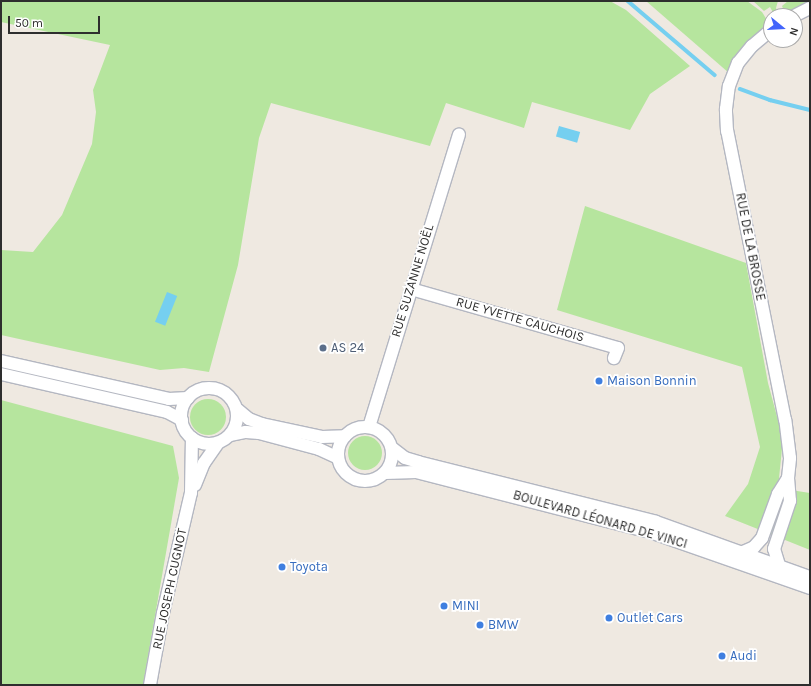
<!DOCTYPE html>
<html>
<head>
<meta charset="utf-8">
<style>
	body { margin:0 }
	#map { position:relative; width:811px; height:686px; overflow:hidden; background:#efe9e1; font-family:Karla,sans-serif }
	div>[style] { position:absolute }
	.green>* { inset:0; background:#b6e59e }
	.round { border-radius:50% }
	.water>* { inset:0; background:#75cff0; transform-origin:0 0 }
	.stream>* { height:3.5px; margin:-1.75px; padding:0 1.75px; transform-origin:1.75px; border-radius:1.75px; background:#75cff0 }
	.roads { filter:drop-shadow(1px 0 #b4b7c1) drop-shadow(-1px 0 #b4b7c1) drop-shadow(0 1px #b4b7c1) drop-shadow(0 -1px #b4b7c1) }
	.minor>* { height:12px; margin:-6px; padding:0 6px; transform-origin:6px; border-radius:6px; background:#fff }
	.minor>.ring { margin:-6px; padding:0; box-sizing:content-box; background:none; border:12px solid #fff; border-radius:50% }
	.dots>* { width:11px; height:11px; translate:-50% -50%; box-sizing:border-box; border:2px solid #fff; border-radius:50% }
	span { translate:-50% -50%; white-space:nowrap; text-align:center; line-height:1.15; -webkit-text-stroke:3.5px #fff; paint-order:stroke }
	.street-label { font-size:13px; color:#2e2e2e }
	.service-label { font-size:13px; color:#4e5e75 }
	.left { translate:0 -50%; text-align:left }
	.shop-label { font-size:13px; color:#366cbe }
	.frame { position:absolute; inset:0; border:2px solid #2e2e2e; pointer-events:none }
	.north { position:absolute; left:763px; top:8px; width:40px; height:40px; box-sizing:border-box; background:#fff; border:1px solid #ababab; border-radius:50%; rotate:108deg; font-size:11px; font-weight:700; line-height:16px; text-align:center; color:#2e2e2e }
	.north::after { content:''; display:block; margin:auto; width:14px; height:18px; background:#4264fb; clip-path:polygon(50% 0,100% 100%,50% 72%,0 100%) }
	.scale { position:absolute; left:8px; top:16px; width:92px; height:18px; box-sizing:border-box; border:2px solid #2e2e2e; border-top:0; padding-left:5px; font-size:12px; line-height:14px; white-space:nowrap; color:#2e2e2e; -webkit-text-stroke:3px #fff; paint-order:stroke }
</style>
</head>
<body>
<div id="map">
	<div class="green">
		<div style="clip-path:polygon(1px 1px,610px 1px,626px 10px,690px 66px,650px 94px,630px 130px,532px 102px,524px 128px,446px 103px,430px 146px,271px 103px,259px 138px,238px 265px,209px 372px,184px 368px,160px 370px,1px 335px,1px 250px,33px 252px,62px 215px,92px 144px,96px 112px,93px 90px,110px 45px,1px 22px)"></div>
		<div style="clip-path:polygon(646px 1px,747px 1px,762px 12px,770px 25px,729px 73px)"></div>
		<div style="clip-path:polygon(753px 1px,778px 1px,776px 8px,779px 16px,775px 16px,770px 7px,764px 11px)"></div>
		<div style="clip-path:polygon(788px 1px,810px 1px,810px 3px,786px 15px,782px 6px)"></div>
		<div style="clip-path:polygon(585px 206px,746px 263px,768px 383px,783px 439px,778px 488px,810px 493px,810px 550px,725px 516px,748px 484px,760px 447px,742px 367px,557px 310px)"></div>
		<div class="round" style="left:190px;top:399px;width:36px;height:36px"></div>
		<div style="clip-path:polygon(1px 400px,173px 446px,179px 478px,143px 685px,1px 685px)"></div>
		<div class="round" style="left:348px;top:436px;width:34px;height:34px"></div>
	</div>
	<div class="water">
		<div style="left:559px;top:126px;width:22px;height:11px;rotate:16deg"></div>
		<div style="left:167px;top:292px;width:11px;height:32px;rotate:22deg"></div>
	</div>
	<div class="stream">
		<div style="left:628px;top:1px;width:114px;rotate:40.4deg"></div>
		<div style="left:740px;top:89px;width:32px;rotate:20deg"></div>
		<div style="left:770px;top:100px;width:41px;rotate:14deg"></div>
	</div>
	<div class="roads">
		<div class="minor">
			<div style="left:794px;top:16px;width:18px;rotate:-27deg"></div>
			<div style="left:411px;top:289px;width:215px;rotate:15.9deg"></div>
			<div style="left:618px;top:348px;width:11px;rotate:112deg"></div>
			<div style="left:1px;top:361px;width:172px;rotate:12.7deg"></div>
			<div style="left:169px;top:399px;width:19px;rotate:-3deg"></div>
			<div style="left:1px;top:374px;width:170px;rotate:12.9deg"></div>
			<div style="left:167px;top:412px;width:17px;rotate:28deg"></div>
			<div class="ring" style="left:181px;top:388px;width:44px;height:44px"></div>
			<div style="left:237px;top:409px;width:16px;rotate:40deg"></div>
			<div style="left:249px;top:419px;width:14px;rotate:21deg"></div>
			<div style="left:262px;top:424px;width:61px;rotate:12.2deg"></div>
			<div style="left:322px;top:437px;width:23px;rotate:-2deg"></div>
			<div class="ring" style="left:338px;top:427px;width:42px;height:42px"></div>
			<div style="left:369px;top:427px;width:306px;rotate:-72.9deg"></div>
			<div style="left:230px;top:435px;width:16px;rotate:-11deg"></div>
			<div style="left:246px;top:432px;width:13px;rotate:4deg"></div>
			<div style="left:259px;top:433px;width:62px;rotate:14.9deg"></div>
			<div style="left:319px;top:449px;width:21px;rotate:25deg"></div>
			<div style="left:392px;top:448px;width:16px;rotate:38deg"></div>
			<div style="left:405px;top:458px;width:14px;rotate:17deg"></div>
			<div style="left:418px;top:462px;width:245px;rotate:14.1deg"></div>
			<div style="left:656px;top:522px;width:164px;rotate:19.7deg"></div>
			<div style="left:385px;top:473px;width:31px;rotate:-2deg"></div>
			<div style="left:416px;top:472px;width:245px;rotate:14.4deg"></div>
			<div style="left:653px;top:533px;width:166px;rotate:19.3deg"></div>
			<div style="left:195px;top:485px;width:24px;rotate:-68deg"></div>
			<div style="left:204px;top:463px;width:24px;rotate:-55deg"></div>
			<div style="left:743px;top:552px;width:12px;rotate:-24deg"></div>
			<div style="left:754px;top:547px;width:12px;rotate:-48deg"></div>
			<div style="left:762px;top:538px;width:47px;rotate:-70deg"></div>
			<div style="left:778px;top:494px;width:19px;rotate:-58deg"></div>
			<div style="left:788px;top:478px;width:20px;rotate:-84deg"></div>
			<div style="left:790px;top:458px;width:38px;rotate:-97deg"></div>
			<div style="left:785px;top:420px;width:295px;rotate:-101.3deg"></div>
			<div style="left:727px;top:131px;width:22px;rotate:-93deg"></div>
			<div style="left:726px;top:109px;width:23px;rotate:-83deg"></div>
			<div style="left:729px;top:86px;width:25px;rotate:-69deg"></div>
			<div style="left:738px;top:63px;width:22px;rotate:-51deg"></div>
			<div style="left:752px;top:46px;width:25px;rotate:-40deg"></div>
			<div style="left:779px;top:565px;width:17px;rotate:-107deg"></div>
			<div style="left:774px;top:549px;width:51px;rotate:-71.6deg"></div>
			<div style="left:790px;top:501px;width:23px;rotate:-95deg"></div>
			<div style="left:150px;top:685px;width:73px;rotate:-79.8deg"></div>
			<div style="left:163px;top:613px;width:123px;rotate:-76.9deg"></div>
			<div style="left:191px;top:493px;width:55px;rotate:-89deg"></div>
		</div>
	</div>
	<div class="dots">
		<div style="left:323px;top:348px;background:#5c6f8a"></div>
		<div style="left:599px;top:381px;background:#3f7fe0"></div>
		<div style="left:282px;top:567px;background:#3f7fe0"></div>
		<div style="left:444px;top:606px;background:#3f7fe0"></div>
		<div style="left:609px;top:618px;background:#3f7fe0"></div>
		<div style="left:480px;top:625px;background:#3f7fe0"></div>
		<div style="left:722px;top:656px;background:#3f7fe0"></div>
	</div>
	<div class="street-label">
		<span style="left:750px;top:247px;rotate:79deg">RUE DE LA BROSSE</span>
		<span style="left:413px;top:281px;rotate:-73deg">RUE SUZANNE NOËL</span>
		<span style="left:520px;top:320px;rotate:16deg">RUE YVETTE CAUCHOIS</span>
		<span style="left:600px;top:520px;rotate:16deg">BOULEVARD LÉONARD DE VINCI</span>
		<span style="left:170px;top:589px;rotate:-78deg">RUE JOSEPH CUGNOT</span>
	</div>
	<div class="service-label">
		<span class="left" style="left:331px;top:348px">AS 24</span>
	</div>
	<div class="shop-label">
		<span class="left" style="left:607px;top:381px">Maison Bonnin</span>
		<span class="left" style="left:290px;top:567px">Toyota</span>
		<span class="left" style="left:452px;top:606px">MINI</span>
		<span class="left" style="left:617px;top:618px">Outlet Cars</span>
		<span class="left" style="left:488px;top:625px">BMW</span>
		<span class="left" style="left:730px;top:656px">Audi</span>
	</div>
	<div class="frame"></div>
	<div class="north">N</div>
	<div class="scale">50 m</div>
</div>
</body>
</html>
